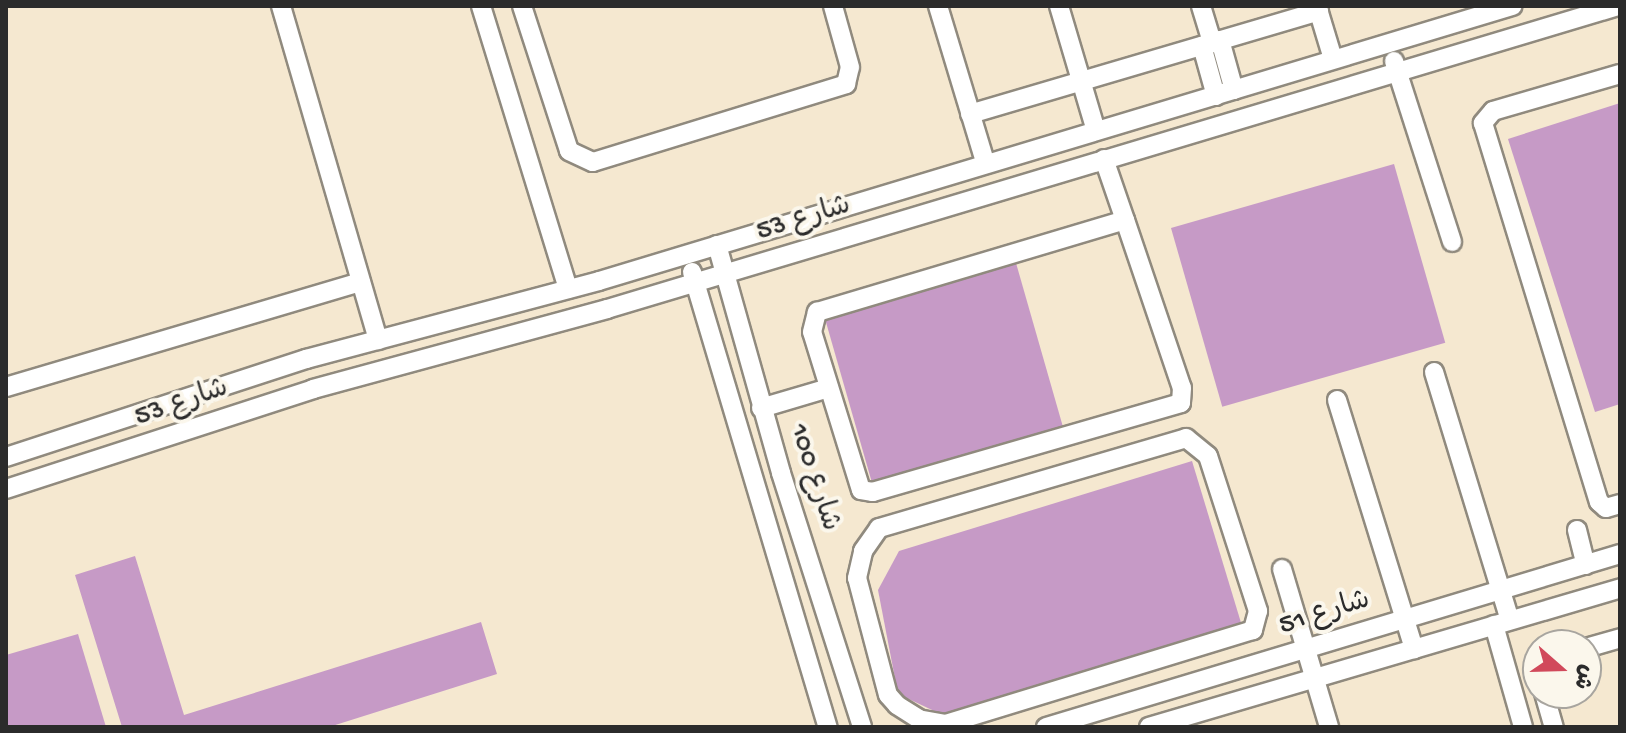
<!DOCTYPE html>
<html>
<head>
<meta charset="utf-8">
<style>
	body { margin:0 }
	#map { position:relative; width:1626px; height:733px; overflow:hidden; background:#f5e8d0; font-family:"Gochi Hand","Playpen Sans Arabic",sans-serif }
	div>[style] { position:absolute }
	.building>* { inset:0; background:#c69ac6; transform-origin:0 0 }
	.roads { filter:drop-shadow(2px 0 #908a7e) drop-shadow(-2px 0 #908a7e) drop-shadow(0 2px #908a7e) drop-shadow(0 -2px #908a7e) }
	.minor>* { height:18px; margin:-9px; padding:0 9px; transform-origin:9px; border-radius:9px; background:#fff }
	span { translate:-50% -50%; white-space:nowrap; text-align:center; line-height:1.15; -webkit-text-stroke:8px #fbf7ec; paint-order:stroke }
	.street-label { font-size:28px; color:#2b2b2b }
	.frame { position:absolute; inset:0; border:8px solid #2b2b2b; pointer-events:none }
	.north { position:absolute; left:1522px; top:629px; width:80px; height:80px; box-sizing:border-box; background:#fbf7ec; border:2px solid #a8a59f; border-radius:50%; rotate:110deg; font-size:22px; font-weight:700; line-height:32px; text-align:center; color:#2b2b2b }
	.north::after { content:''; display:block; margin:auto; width:28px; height:36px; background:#d1495b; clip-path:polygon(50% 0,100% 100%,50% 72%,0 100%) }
</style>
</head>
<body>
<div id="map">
	<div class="building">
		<div style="clip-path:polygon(1620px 103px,1620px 404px,1595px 412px,1508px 139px)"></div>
		<div style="left:1394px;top:164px;width:186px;height:232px;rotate:74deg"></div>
		<div style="left:1016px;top:263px;width:176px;height:199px;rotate:74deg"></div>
		<div style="clip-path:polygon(1192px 461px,1242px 626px,947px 717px,898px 694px,878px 590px,899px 551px)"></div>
		<div style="clip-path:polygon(135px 556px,184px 715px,481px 622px,497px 674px,329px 727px,122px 727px,75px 575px)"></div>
		<div style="clip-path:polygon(78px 634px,106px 727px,6px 727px,6px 655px)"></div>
	</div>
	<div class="roads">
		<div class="minor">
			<div style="left:281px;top:6px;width:348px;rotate:73.8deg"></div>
			<div style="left:481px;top:6px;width:296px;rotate:72.9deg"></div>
			<div style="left:522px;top:6px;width:152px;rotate:72deg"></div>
			<div style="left:569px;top:151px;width:26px;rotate:25deg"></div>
			<div style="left:593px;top:162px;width:265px;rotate:-17.1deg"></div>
			<div style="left:846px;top:84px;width:17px;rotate:-77deg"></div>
			<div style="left:850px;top:67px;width:63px;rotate:-105.6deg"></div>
			<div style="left:938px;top:6px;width:163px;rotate:73.2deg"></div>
			<div style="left:1059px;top:6px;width:130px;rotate:73.5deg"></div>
			<div style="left:1201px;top:6px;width:39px;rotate:73deg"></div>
			<div style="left:1317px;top:6px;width:55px;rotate:73.2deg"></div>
			<div style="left:1220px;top:40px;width:52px;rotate:74.4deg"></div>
			<div style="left:1202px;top:46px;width:52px;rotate:74.4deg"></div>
			<div style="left:1394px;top:61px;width:190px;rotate:72.2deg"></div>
			<div style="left:1620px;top:74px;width:132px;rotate:163.8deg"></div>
			<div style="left:1493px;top:111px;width:16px;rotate:130deg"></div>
			<div style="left:1483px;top:123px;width:396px;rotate:73deg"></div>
			<div style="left:1599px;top:502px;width:9px;rotate:41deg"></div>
			<div style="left:1606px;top:508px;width:15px;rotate:-16deg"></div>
			<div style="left:970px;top:114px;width:364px;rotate:-16.4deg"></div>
			<div style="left:1104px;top:159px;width:65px;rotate:71deg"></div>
			<div style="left:1125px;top:220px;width:177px;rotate:71.3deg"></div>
			<div style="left:1182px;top:388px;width:15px;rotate:94deg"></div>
			<div style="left:1181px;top:403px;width:321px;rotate:163.9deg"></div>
			<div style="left:873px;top:492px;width:12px;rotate:-171deg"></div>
			<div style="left:861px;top:490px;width:165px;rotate:-107.2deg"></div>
			<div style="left:812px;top:332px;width:21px;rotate:-76deg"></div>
			<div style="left:817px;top:312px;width:321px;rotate:-16.6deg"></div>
			<div style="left:717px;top:245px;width:237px;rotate:74.3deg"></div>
			<div style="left:781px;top:473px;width:267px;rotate:72.3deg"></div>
			<div style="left:692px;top:272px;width:475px;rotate:73.4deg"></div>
			<div style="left:1434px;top:372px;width:259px;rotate:73deg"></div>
			<div style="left:6px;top:387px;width:370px;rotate:-16.5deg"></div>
			<div style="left:1337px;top:400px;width:261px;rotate:72.8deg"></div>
			<div style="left:761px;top:408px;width:71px;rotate:-16.4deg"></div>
			<div style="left:1186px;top:438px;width:28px;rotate:39deg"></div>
			<div style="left:1208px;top:456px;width:163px;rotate:72.1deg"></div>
			<div style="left:1258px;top:611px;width:20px;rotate:105deg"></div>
			<div style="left:1253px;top:630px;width:321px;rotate:163deg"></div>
			<div style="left:946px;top:724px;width:27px;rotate:-170deg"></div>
			<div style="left:919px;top:719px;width:26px;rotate:-148deg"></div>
			<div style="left:897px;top:705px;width:13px;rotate:-132deg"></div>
			<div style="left:888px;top:695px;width:121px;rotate:-104.8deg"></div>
			<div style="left:857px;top:578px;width:28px;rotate:-77deg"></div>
			<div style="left:863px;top:551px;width:28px;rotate:-55deg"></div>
			<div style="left:879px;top:528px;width:320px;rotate:-16.3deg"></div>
			<div style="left:6px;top:457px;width:316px;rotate:-18.1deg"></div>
			<div style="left:306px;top:359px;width:303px;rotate:-14.9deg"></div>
			<div style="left:599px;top:281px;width:954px;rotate:-16.76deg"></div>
			<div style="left:6px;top:489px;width:323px;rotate:-18deg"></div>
			<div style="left:313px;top:389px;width:305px;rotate:-15.2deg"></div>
			<div style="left:607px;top:309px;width:1055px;rotate:-16.68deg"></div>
			<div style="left:1577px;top:530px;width:36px;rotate:76deg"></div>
			<div style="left:1282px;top:569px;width:165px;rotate:73.4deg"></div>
			<div style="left:1494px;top:625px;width:106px;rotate:74.1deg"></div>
			<div style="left:1586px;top:648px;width:35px;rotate:-16deg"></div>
			<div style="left:1544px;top:693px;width:35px;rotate:74deg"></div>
			<div style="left:1046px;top:727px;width:600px;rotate:-16.77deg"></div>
			<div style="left:1149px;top:727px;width:491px;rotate:-16.4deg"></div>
		</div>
	</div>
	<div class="street-label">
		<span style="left:804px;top:220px;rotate:-17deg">شارع 53</span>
		<span style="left:182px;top:404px;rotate:-19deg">شارع 53</span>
		<span style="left:813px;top:478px;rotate:72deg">شارع 100</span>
		<span style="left:1325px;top:614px;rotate:-17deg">شارع 51</span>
	</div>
	<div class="frame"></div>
	<div class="north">ش</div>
</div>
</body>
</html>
